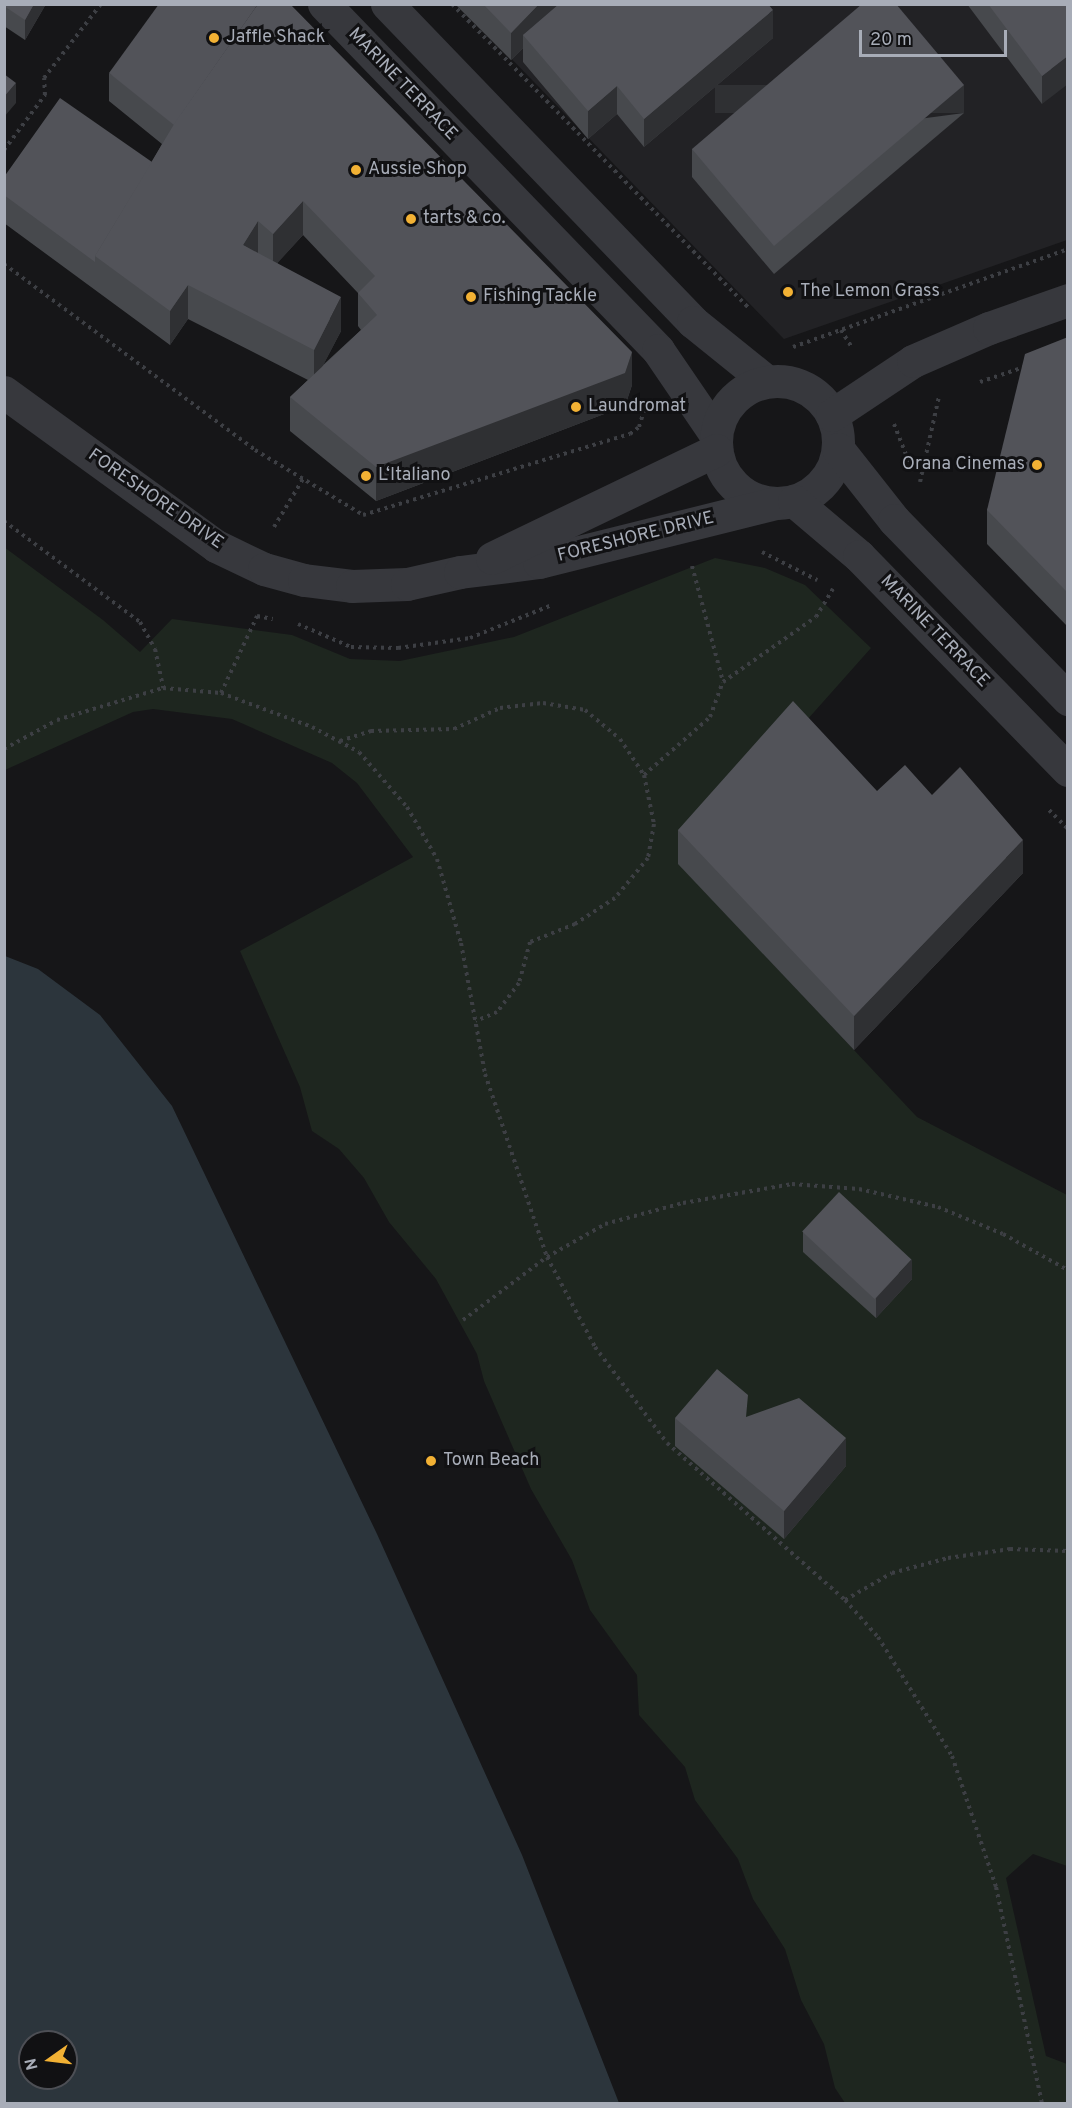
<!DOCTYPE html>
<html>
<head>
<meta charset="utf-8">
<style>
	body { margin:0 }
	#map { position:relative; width:1072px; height:2108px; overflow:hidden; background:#161618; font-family:Overpass,sans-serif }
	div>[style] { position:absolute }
	.built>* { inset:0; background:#222225 }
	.green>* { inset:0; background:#1e261f }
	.water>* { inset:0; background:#2c353c }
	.path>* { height:4px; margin-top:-2px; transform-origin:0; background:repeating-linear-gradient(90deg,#3d3f44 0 3px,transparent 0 7.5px) }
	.minor>* { height:33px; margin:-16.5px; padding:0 16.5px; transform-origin:16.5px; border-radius:16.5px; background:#37383d }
	.minor>.ring { margin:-16.5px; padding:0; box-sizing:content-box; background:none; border:33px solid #37383d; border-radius:50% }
	.wall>* { inset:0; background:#47494d }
	.shaded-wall>* { inset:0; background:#2f3033; transform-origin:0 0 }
	.building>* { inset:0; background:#525359; transform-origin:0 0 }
	.dots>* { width:16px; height:16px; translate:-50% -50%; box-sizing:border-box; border:3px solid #111113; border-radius:50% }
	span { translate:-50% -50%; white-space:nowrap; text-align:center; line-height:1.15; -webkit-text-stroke:6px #111113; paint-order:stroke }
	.poi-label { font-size:18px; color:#a8adb8 }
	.left { translate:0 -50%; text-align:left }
	.right { translate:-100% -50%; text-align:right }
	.street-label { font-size:18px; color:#a8adb8 }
	.frame { position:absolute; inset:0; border:6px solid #a8adb8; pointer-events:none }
	.north { position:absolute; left:18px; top:2030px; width:60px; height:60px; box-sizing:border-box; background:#111113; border:2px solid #4d4f55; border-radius:50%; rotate:256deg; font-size:16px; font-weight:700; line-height:24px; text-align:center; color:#a8adb8 }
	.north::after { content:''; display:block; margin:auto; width:21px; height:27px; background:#f2b134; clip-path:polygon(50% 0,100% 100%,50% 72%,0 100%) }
	.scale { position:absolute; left:859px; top:30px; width:148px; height:27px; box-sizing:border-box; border:3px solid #a8adb8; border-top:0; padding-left:8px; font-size:18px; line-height:21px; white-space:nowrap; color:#a8adb8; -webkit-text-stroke:4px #111113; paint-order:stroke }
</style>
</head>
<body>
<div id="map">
	<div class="built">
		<div style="clip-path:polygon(459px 5px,1067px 5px,1067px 240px,784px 339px)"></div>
	</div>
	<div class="green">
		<div style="clip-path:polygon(4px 547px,103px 620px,140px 652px,172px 619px,292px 635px,350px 659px,400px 661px,514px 637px,715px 558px,765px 568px,805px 585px,871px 648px,679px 864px,917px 1117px,1067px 1195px,1067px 1866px,1033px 1854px,1006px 1878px,1046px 2056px,1067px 2064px,1067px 2103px,845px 2103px,835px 2088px,824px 2044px,801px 2000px,785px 1949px,753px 1899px,738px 1859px,695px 1800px,685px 1767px,639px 1715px,637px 1675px,590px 1610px,572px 1560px,531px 1489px,484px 1381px,477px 1354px,436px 1279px,389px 1222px,364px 1178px,339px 1149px,312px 1131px,300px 1087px,240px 951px,413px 857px,357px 783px,332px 763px,232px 719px,153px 709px,133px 712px,5px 770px)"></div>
	</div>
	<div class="water">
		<div style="clip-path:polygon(evenodd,5px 956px,38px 969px,100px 1015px,172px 1106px,377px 1534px,522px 1855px,619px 2103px,5px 2103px,5px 956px,30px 2042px,66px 2042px,66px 2078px,30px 2078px,30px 2042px)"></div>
	</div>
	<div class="path">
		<div style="left:452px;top:4px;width:425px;rotate:45.7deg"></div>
		<div style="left:4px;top:150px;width:69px;rotate:-53.3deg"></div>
		<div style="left:45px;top:95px;width:17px;rotate:-93deg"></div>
		<div style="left:44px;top:78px;width:93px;rotate:-52.4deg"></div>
		<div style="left:4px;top:264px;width:312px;rotate:36.5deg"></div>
		<div style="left:255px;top:450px;width:126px;rotate:31deg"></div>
		<div style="left:363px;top:515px;width:279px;rotate:-16.9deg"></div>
		<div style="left:630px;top:434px;width:11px;rotate:-38deg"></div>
		<div style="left:639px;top:427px;width:21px;rotate:-73deg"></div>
		<div style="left:841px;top:330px;width:22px;rotate:58deg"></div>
		<div style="left:793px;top:347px;width:292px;rotate:-19.6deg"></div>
		<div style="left:980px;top:382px;width:46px;rotate:-18.8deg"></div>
		<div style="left:894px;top:424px;width:49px;rotate:68.6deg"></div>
		<div style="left:920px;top:482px;width:88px;rotate:-77.5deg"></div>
		<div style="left:4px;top:521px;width:169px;rotate:36.6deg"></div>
		<div style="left:140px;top:622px;width:31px;rotate:61deg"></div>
		<div style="left:155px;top:649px;width:40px;rotate:78deg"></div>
		<div style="left:274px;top:527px;width:56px;rotate:-58.9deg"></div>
		<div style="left:762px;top:552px;width:62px;rotate:27deg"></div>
		<div style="left:692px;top:566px;width:120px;rotate:75deg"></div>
		<div style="left:298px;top:624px;width:58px;rotate:23.5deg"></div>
		<div style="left:351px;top:647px;width:47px;rotate:1.2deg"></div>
		<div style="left:398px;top:648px;width:73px;rotate:-7.9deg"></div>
		<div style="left:470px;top:638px;width:88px;rotate:-21.9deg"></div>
		<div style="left:221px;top:693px;width:85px;rotate:-64.9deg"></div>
		<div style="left:257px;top:616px;width:16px;rotate:11deg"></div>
		<div style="left:340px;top:741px;width:33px;rotate:-18deg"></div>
		<div style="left:371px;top:731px;width:83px;rotate:-1.4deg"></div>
		<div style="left:454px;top:729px;width:51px;rotate:-24.5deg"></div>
		<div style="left:500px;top:708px;width:43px;rotate:-6.6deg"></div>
		<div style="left:543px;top:703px;width:43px;rotate:9.5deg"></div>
		<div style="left:585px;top:710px;width:45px;rotate:39.6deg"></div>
		<div style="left:620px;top:739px;width:43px;rotate:56.3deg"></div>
		<div style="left:644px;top:775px;width:50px;rotate:78.5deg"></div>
		<div style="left:654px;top:824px;width:35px;rotate:100deg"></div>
		<div style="left:648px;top:858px;width:52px;rotate:129.5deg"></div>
		<div style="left:615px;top:898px;width:48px;rotate:147deg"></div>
		<div style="left:575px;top:924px;width:48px;rotate:158.2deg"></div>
		<div style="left:530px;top:942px;width:42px;rotate:105deg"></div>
		<div style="left:519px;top:983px;width:36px;rotate:127deg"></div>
		<div style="left:497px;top:1012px;width:23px;rotate:157deg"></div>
		<div style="left:4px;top:749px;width:60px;rotate:-28.7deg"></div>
		<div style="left:57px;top:720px;width:111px;rotate:-16.8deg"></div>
		<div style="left:163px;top:688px;width:58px;rotate:4.9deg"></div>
		<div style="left:221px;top:693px;width:97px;rotate:20.5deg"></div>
		<div style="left:312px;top:727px;width:53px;rotate:28deg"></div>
		<div style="left:359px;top:752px;width:73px;rotate:48.9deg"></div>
		<div style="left:407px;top:807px;width:60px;rotate:60deg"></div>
		<div style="left:437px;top:859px;width:87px;rotate:74.1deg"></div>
		<div style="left:461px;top:943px;width:133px;rotate:79.6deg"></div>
		<div style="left:485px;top:1074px;width:193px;rotate:71.3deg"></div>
		<div style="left:547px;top:1257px;width:102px;rotate:61.9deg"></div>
		<div style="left:595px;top:1347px;width:120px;rotate:53.1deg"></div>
		<div style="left:667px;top:1443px;width:237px;rotate:41.4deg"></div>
		<div style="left:845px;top:1600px;width:50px;rotate:48.3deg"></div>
		<div style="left:878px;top:1637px;width:140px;rotate:58.1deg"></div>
		<div style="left:952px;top:1756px;width:138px;rotate:71.4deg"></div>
		<div style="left:996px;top:1887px;width:222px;rotate:78deg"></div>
		<div style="left:644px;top:775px;width:88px;rotate:-41.3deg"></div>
		<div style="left:710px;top:717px;width:37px;rotate:-70deg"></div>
		<div style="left:723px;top:682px;width:113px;rotate:-35deg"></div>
		<div style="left:816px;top:617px;width:33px;rotate:-59deg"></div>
		<div style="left:1049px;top:810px;width:27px;rotate:45deg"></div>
		<div style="left:463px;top:1320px;width:105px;rotate:-36.9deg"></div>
		<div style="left:547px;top:1257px;width:67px;rotate:-29.6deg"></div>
		<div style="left:605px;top:1224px;width:81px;rotate:-15.1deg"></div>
		<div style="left:683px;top:1203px;width:111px;rotate:-9.9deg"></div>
		<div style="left:792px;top:1184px;width:67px;rotate:4.3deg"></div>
		<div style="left:859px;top:1189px;width:81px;rotate:12.8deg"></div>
		<div style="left:938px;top:1207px;width:70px;rotate:22.6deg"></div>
		<div style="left:1003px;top:1234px;width:74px;rotate:29deg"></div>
		<div style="left:845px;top:1600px;width:54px;rotate:-29.9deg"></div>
		<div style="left:892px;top:1573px;width:58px;rotate:-15deg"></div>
		<div style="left:948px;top:1558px;width:63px;rotate:-8.3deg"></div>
		<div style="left:1010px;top:1549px;width:58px;rotate:2deg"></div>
	</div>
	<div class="minor">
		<div style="left:324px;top:4px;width:481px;rotate:46deg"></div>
		<div style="left:658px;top:350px;width:103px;rotate:55.7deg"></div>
		<div style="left:387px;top:4px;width:441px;rotate:46.1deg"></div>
		<div style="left:693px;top:322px;width:94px;rotate:38.9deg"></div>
		<div class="ring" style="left:716px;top:381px;width:89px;height:89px"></div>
		<div style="left:4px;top:392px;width:262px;rotate:36deg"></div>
		<div style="left:216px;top:546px;width:53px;rotate:25.6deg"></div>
		<div style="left:264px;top:569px;width:41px;rotate:15.4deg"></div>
		<div style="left:304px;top:580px;width:48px;rotate:7.1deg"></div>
		<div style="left:352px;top:586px;width:55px;rotate:-2.1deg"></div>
		<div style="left:407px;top:584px;width:54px;rotate:-12.8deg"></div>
		<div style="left:460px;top:572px;width:80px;rotate:-7.2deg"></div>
		<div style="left:539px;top:562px;width:244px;rotate:-14deg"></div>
		<div style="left:832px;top:415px;width:97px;rotate:-33.7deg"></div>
		<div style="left:913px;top:361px;width:83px;rotate:-23.5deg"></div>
		<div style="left:989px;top:328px;width:84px;rotate:-19.5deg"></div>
		<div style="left:838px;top:449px;width:90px;rotate:51.7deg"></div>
		<div style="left:894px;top:520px;width:250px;rotate:45.8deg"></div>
		<div style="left:794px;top:501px;width:85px;rotate:40.2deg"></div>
		<div style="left:859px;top:556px;width:299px;rotate:45.7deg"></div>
		<div style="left:492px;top:558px;width:249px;rotate:-25.7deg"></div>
	</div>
	<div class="wall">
		<div style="clip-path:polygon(4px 4px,46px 4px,25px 40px,4px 26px)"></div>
		<div style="clip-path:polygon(455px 4px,768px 4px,773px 38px,644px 147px,617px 114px,588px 139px,523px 62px,523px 48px,511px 60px)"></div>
		<div style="clip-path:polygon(967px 4px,1068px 4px,1042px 104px)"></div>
		<div style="clip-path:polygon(evenodd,109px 73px,632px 385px,625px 406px,376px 501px,290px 431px,290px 397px,308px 380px,188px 319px,170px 345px,4px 223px,4px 177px,152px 162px,162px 144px,109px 101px,109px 73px,303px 235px,358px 293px,358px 326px,361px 330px,323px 365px,341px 331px,277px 263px,303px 235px)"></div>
		<div style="clip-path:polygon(964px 113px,774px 274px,692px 177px,692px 149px)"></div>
		<div style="clip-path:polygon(1068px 337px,1068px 627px,987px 544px,987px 510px)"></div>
		<div style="clip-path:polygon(877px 791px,932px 795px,1023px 873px,854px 1050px,678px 864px,678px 830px)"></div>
		<div style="clip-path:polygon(803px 1232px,912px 1279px,876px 1318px,803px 1252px)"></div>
		<div style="clip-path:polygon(675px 1418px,846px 1466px,784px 1539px,675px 1446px)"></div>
	</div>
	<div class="shaded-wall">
		<div style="clip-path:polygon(34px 4px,46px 4px,25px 40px,25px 20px)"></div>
		<div style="clip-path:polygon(539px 4px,566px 4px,523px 35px,523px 48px,511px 60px,511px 33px)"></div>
		<div style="clip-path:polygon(773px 10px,773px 38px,644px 147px,644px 119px)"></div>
		<div style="clip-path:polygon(1068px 56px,1068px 84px,1042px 104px,1042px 76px)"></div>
		<div style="clip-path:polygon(16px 83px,16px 103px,4px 117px,4px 97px)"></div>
		<div style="left:964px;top:85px;width:28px;height:249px;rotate:90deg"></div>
		<div style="clip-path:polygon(617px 86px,617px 114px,588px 139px,588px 111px)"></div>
		<div style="clip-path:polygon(303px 201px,303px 235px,273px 268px,273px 234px)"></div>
		<div style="clip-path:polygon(258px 221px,258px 254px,243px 245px)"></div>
		<div style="clip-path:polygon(188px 285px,188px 319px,170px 345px,170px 311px)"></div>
		<div style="clip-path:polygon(341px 297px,341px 331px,314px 383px,314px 350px)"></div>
		<div style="clip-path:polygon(632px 352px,632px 385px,625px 406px,376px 501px,376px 467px)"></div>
		<div style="clip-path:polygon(1023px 840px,1023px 873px,854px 1050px,854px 1016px)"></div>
		<div style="clip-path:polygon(912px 1259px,912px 1279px,876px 1318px,876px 1298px)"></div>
		<div style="clip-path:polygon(846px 1438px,846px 1466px,784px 1539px,784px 1511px)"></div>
	</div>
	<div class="building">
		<div style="clip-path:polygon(4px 4px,34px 4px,25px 20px,4px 6px)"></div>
		<div style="clip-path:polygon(159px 4px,258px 4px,174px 125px,109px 73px)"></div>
		<div style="clip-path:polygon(258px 4px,290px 4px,632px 352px,625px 373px,376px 467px,290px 397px,377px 315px,358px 293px,375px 276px,303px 201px,273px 234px,258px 221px,243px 245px,341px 297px,314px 350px,188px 285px,170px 311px,95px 256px,176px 121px)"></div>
		<div style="clip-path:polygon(483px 4px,539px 4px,511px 33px)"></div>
		<div style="clip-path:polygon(559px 4px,768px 4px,773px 10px,644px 119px,617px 86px,588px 111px,523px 35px)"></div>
		<div style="clip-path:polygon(862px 4px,896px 4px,964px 85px,774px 246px,692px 149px)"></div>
		<div style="clip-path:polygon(988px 4px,1068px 4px,1068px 56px,1042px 76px)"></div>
		<div style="clip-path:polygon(4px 74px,16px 83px,4px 97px)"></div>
		<div style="clip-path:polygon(60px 98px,152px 162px,95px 256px,95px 262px,4px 195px,4px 177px)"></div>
		<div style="clip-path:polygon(1068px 337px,1068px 593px,987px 510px,1025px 354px)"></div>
		<div style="clip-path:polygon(793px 701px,877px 791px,905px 765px,932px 795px,960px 767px,1023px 840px,854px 1016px,678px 830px)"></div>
		<div style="left:839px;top:1192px;width:99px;height:54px;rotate:43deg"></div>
		<div style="clip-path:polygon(717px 1369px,748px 1395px,746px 1417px,799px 1398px,846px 1438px,784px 1511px,675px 1418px)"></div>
	</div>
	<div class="dots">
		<div style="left:214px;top:38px;background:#f2b134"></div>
		<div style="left:356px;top:170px;background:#f2b134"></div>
		<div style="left:411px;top:219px;background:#f2b134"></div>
		<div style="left:788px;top:292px;background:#f2b134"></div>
		<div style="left:471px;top:297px;background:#f2b134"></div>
		<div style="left:576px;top:407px;background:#f2b134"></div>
		<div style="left:1037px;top:465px;background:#f2b134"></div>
		<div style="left:366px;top:476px;background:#f2b134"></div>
		<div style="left:431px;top:1461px;background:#f2b134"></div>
	</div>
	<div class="poi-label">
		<span class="left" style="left:226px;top:38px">Jaffle Shack</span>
		<span class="left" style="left:368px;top:170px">Aussie Shop</span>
		<span class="left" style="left:423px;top:219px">tarts &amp; co.</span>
		<span class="left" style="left:800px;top:292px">The Lemon Grass</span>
		<span class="left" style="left:483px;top:297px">Fishing Tackle</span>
		<span class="left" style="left:588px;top:407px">Laundromat</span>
		<span class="right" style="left:1025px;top:465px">Orana Cinemas</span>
		<span class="left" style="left:378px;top:476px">L‘Italiano</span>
		<span class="left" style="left:443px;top:1461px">Town Beach</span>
	</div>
	<div class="street-label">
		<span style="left:402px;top:85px;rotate:46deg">MARINE TERRACE</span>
		<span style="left:155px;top:500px;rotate:35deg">FORESHORE DRIVE</span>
		<span style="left:636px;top:538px;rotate:-14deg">FORESHORE DRIVE</span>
		<span style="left:934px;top:632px;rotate:46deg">MARINE TERRACE</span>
	</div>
	<div class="frame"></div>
	<div class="north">N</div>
	<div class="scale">20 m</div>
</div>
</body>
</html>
